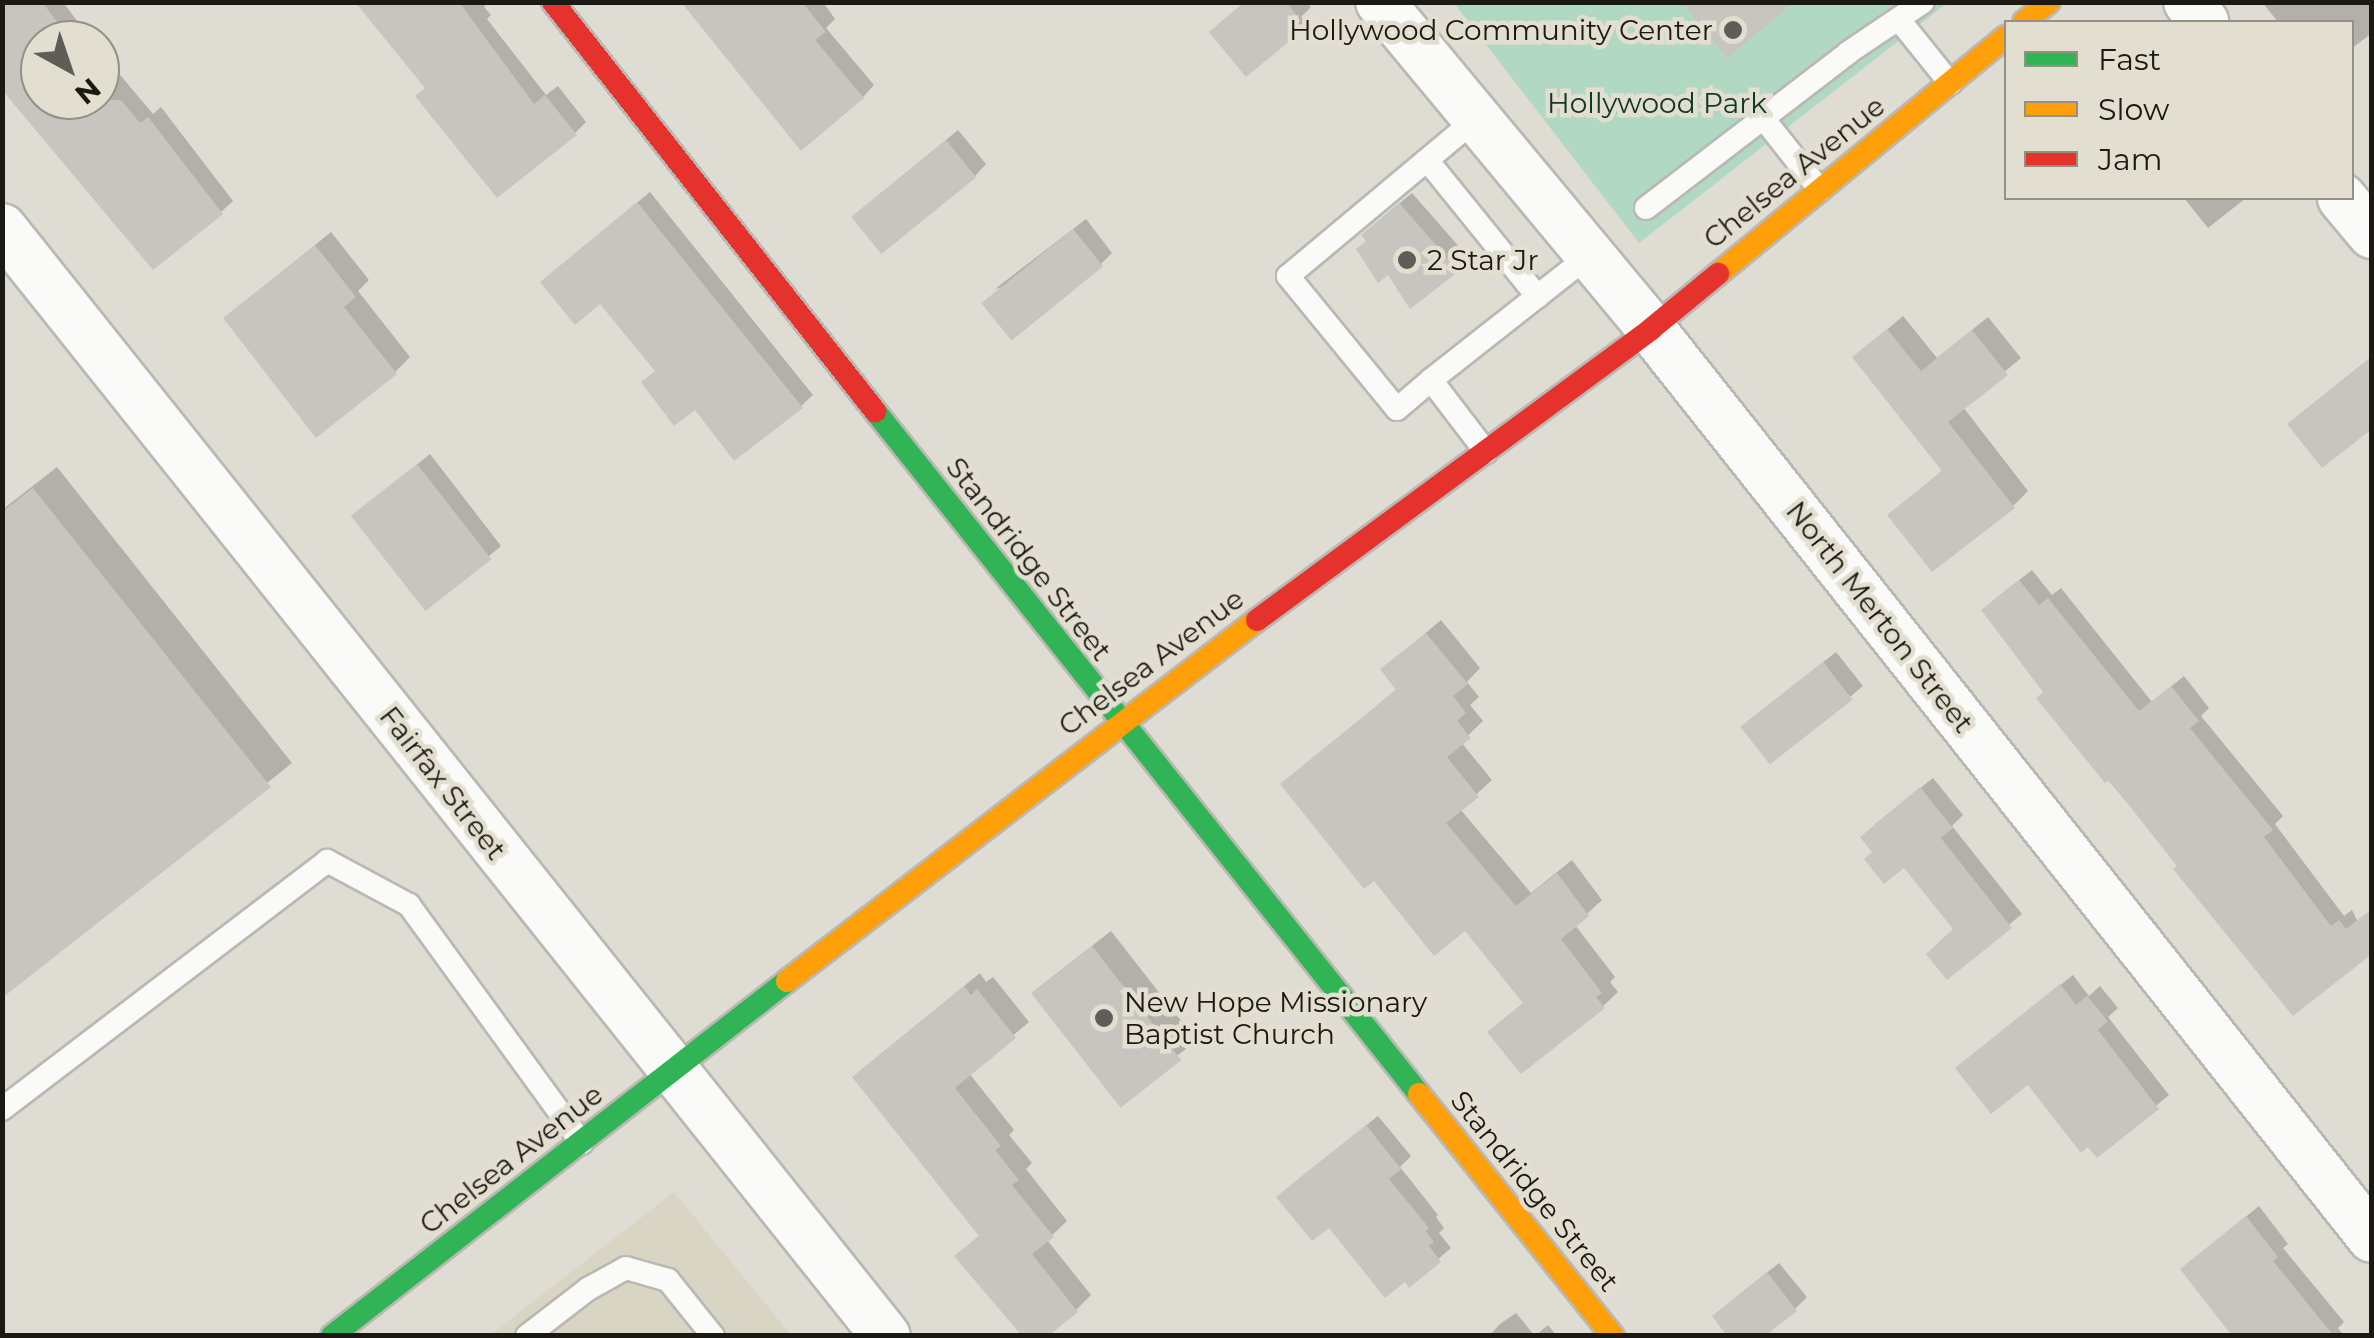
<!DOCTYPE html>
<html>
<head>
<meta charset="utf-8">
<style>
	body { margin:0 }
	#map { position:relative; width:2374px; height:1338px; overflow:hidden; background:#dfdcd4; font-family:Montserrat,sans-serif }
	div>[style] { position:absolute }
	.built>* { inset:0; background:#d9d5c4 }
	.green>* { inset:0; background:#b1d8c2 }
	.shadow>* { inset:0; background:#0003; transform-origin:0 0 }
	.building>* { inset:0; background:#c7c5bf; transform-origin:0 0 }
	.roads { filter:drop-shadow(2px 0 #bab8b2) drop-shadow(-2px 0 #bab8b2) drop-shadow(0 2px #bab8b2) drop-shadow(0 -2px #bab8b2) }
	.lane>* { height:22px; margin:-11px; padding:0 11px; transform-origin:11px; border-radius:11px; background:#fafaf9 }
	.street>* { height:48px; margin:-24px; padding:0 24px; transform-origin:24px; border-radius:24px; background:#fafaf9 }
	.fast>* { height:22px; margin:-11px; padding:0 11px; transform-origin:11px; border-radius:11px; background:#30b455 }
	.slow>* { height:22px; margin:-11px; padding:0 11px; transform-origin:11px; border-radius:11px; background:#ff9f0a }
	.jam>* { height:22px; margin:-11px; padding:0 11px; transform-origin:11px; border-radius:11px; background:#e5322d }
	.dots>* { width:28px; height:28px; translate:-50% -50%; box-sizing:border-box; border:5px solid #e3dfd0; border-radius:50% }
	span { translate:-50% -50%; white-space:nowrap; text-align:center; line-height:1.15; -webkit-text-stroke:9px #e3dfd0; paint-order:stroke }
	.poi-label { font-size:28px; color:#1a1913 }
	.right { translate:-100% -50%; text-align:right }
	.left { translate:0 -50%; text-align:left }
	.park-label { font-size:28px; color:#103828 }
	.street-label { font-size:28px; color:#1a1913 }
	.frame { position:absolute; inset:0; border:5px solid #1a1913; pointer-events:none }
	.legend { position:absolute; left:2004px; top:20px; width:350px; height:180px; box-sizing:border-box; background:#e3dfd0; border:2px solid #939084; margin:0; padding:12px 18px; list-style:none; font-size:30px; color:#1a1913 }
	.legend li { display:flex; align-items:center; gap:20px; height:50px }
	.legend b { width:50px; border:2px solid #939084 }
	.north { position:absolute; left:20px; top:20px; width:100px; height:100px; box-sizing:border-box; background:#e3dfd0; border:2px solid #939084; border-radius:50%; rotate:140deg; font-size:28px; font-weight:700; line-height:40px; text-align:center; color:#1a1913 }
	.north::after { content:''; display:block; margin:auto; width:35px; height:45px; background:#5f5d57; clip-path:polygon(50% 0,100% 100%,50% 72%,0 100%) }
</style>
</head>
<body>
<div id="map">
	<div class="built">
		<div style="clip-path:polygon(674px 1192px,791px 1335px,489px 1336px)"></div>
	</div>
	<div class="green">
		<div style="clip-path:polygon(1454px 3px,1947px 3px,1639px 243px)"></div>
	</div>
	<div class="shadow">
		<div style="clip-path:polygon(2px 2px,63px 2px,91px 40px,40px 40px,40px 100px,100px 100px,100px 51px,153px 114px,161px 107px,233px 201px,221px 212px,2px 81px)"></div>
		<div style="clip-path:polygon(358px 2px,489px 2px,484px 7px,491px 15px,487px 19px,546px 95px,558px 86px,586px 122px,575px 133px,428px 87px)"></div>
		<div style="clip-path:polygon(694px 2px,823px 2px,835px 19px,826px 28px,874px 85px,863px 97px)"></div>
		<div style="clip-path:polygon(1245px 2px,1307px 2px,1311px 7px,1301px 17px,1306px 23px,1294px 34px)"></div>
		<div style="clip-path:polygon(2262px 2px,2372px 2px,2372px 33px,2352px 48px,2352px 22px,2278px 22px)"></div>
		<div style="clip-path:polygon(958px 130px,986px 164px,975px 176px,866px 206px)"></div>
		<div style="clip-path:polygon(650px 192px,813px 395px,801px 406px,695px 406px,644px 382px,657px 369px,600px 301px,555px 271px)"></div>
		<div style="clip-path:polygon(1412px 193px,1469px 258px,1411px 305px,1368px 241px,1376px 223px)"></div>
		<div style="clip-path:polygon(2184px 198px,2246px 198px,2208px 228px)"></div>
		<div style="clip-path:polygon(1086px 219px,1112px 253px,1101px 264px,995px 289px)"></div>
		<div style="clip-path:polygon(331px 232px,369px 280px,358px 291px,410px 357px,395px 372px,226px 318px)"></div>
		<div style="clip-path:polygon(1903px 316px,1937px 358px,1988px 317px,2021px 358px,1963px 407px,2028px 491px,2013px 506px,1890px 515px,1944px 469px,1855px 357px)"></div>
		<div style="clip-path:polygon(430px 454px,501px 546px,426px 608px,367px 505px)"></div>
		<div style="clip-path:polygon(57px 467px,292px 763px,2px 996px,2px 510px)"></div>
		<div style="clip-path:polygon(2032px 570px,2052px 595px,2061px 588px,2152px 702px,2184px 676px,2209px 708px,2201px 716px,2283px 816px,2275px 824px,2344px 916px,2352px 910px,2372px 951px,2180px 866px,2040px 698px,2046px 692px,1996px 598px)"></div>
		<div style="clip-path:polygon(1441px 620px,1480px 668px,1467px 682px,1479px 697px,1470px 705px,1483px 721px,1461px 742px,1492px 780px,1460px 809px,1531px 893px,1572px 860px,1602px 900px,1575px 925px,1615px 977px,1610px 982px,1618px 992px,1603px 1006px,1525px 1002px,1465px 927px,1374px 878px,1283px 784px,1398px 688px,1383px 669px)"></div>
		<div style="clip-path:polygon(1836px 652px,1863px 686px,1772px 762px,1755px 716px)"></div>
		<div style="clip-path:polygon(1933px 778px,1963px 815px,1952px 826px,2022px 914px,1947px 976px,1956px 928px,1904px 865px,1875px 852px,1874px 825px)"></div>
		<div style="left:1111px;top:931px;width:139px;height:98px;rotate:52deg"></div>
		<div style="clip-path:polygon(980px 973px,986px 982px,993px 977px,1029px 1022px,969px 1073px,1014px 1130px,1009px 1135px,1032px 1163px,1026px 1169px,1067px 1221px,1047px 1240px,1091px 1295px,1076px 1310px,957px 1256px,981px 1234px,870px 1063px)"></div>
		<div style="clip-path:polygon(2073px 975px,2089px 996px,2100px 986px,2118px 1008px,2108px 1017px,2169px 1095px,2097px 1155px,2028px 1081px,1970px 1057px)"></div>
		<div style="clip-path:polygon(1378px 1116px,1411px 1156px,1400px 1167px,1438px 1215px,1436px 1217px,1444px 1228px,1439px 1233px,1451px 1248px,1409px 1284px,1329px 1225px,1291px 1185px)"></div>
		<div style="clip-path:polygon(2259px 1206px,2288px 1244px,2283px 1248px,2344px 1322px,2338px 1328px,2344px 1336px,2233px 1336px,2195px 1258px)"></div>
		<div style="clip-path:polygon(1779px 1263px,1807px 1297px,1795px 1309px,1735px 1298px)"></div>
		<div style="clip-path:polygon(1516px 1313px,1535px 1336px,1489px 1336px,1500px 1324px)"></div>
		<div style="clip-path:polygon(1548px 1325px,1557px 1336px,1535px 1336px)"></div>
	</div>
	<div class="building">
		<div style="clip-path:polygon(2px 2px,42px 2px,71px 40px,40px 40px,40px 100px,121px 100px,140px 123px,148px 117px,223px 214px,153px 270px,2px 90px)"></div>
		<div style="clip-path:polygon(355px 2px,459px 2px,534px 104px,545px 95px,577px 135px,497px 198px,415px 96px,425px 88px)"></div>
		<div style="clip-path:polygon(681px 2px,802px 2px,826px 32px,815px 40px,864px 98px,801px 151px)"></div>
		<div style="clip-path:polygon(1244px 2px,1286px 2px,1301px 21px,1290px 29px,1296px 36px,1246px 77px,1209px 32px)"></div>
		<div style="clip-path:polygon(1682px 2px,1795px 2px,1727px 58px)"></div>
		<div style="left:946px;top:140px;width:48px;height:122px;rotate:51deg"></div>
		<div style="clip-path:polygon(637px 202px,803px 408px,734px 461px,695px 410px,674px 426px,641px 382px,655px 371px,600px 304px,575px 325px,540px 282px)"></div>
		<div style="clip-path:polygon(1399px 203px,1459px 271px,1410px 309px,1388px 275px,1378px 283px,1356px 249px,1366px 241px,1361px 235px)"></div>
		<div style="left:1073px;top:229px;width:48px;height:118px;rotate:51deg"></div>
		<div style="clip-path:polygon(315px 245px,356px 297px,344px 307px,397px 374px,316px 438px,223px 318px)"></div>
		<div style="clip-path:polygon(1887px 329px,1921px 371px,1972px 330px,2008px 375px,1948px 422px,2015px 508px,1932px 572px,1887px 515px,1942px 471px,1852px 357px)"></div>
		<div style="clip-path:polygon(2372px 356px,2372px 429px,2322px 468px,2287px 424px)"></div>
		<div style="left:417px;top:464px;width:121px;height:84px;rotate:52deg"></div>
		<div style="clip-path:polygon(33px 488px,271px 787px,2px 998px,2px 512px)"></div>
		<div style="clip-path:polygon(2019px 580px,2039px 605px,2048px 598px,2139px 711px,2171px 686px,2199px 721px,2190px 728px,2273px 830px,2264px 837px,2331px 926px,2339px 920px,2346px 929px,2372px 909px,2372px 954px,2293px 1016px,2173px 869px,2177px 866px,2109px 780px,2105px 783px,2036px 698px,2043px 692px,1981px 610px)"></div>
		<div style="clip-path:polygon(1426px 633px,1468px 684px,1453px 696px,1466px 713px,1457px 721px,1471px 738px,1447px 757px,1479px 797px,1446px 823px,1516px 906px,1557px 873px,1589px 916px,1561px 939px,1602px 993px,1596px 997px,1605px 1008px,1521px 1074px,1487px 1032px,1523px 1003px,1465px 931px,1434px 956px,1374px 881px,1364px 889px,1280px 784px,1396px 690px,1380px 669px)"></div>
		<div style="left:1823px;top:662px;width:48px;height:105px;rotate:52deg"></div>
		<div style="clip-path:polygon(1920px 787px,1953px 828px,1941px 838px,2012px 928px,1947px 980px,1926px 954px,1953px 929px,1904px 868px,1884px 884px,1864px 859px,1872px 852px,1860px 837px)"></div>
		<div style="left:1092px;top:946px;width:145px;height:77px;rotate:52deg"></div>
		<div style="clip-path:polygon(2060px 984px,2076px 1005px,2087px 996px,2108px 1021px,2098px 1030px,2159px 1109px,2097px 1158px,2088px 1147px,2081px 1153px,2028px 1085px,1991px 1114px,1955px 1068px)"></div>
		<div style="clip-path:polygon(964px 986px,971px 995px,977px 989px,1016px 1038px,955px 1088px,1001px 1146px,995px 1150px,1019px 1180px,1012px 1185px,1054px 1237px,1032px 1254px,1078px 1312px,1048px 1336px,1022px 1336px,954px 1256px,979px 1236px,852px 1077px)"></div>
		<div style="clip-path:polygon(1366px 1125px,1401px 1169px,1389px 1179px,1429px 1228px,1426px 1231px,1434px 1242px,1429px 1246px,1441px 1262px,1409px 1288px,1405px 1282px,1385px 1298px,1329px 1228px,1312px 1241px,1276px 1197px)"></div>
		<div style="clip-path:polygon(2246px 1216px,2278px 1257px,2273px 1261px,2334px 1336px,2232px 1336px,2180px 1269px)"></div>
		<div style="clip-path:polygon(1767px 1272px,1797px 1311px,1765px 1336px,1727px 1336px,1712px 1316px)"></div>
	</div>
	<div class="roads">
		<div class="lane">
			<div style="left:1900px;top:21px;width:80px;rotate:51.1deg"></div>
			<div style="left:1763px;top:118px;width:92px;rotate:51.6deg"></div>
			<div style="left:1476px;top:119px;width:245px;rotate:140.1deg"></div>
			<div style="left:1288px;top:276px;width:172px;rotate:50.7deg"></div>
			<div style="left:1397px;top:409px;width:45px;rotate:-40.5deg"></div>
			<div style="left:1431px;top:380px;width:91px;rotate:52.6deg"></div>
			<div style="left:1427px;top:160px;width:176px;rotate:51deg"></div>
			<div style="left:1646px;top:208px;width:256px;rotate:-37.5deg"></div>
			<div style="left:1849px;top:52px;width:89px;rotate:-34deg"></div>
			<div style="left:1431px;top:380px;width:202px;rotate:-38.2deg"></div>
			<div style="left:2px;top:1109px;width:409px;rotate:-37.3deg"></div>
			<div style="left:327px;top:861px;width:93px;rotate:28.2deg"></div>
			<div style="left:409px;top:905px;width:294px;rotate:54deg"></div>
			<div style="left:527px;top:1336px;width:77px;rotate:-37.6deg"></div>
			<div style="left:588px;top:1289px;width:43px;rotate:-28.9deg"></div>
			<div style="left:626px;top:1268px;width:44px;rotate:15.9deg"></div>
			<div style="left:668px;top:1280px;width:72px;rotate:51.2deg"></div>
		</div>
		<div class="street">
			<div style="left:1380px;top:2px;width:425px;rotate:50.3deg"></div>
			<div style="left:1651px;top:329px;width:1160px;rotate:51.58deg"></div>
			<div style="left:2188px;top:2px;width:26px;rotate:51deg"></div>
			<div style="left:2342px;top:198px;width:47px;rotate:50.2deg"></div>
			<div style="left:2px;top:228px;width:1417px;rotate:51.42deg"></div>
		</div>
		<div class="fast">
			<div style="left:875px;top:411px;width:873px;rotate:51.46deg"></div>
			<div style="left:332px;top:1336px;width:577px;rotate:-37.96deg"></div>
		</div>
		<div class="slow">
			<div style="left:2024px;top:22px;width:32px;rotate:-39deg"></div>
			<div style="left:1718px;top:274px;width:373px;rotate:-39.5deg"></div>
			<div style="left:787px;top:981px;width:593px;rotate:-37.53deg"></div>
			<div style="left:1419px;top:1094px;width:310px;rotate:51.3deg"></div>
		</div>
		<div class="jam">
			<div style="left:553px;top:2px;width:521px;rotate:51.79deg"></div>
			<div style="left:1257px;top:620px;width:490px;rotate:-36.4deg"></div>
			<div style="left:1651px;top:329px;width:87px;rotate:-39.4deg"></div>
		</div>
	</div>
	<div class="dots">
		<div style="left:1733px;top:30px;background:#5f5d57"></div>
		<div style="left:1407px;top:260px;background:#5f5d57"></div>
		<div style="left:1104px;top:1018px;background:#5f5d57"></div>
	</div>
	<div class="poi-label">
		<span class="right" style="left:1713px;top:30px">Hollywood Community Center</span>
		<span class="left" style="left:1427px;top:260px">2 Star Jr</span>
		<span class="left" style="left:1124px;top:1018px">New Hope Missionary<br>Baptist Church</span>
	</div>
	<div class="park-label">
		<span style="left:1657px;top:103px">Hollywood Park</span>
	</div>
	<div class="street-label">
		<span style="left:1794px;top:172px;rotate:-39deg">Chelsea Avenue</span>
		<span style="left:1029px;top:559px;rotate:52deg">Standridge Street</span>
		<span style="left:1880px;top:617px;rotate:52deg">North Merton Street</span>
		<span style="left:1151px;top:662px;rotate:-37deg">Chelsea Avenue</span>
		<span style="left:443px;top:783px;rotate:52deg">Fairfax Street</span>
		<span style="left:511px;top:1159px;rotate:-38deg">Chelsea Avenue</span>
		<span style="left:1535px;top:1191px;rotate:51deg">Standridge Street</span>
	</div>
	<div class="frame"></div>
	<ul class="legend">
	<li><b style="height:12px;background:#30b455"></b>Fast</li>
	<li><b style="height:12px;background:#ff9f0a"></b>Slow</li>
	<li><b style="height:12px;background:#e5322d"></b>Jam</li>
	</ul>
	<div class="north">N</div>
</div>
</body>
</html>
